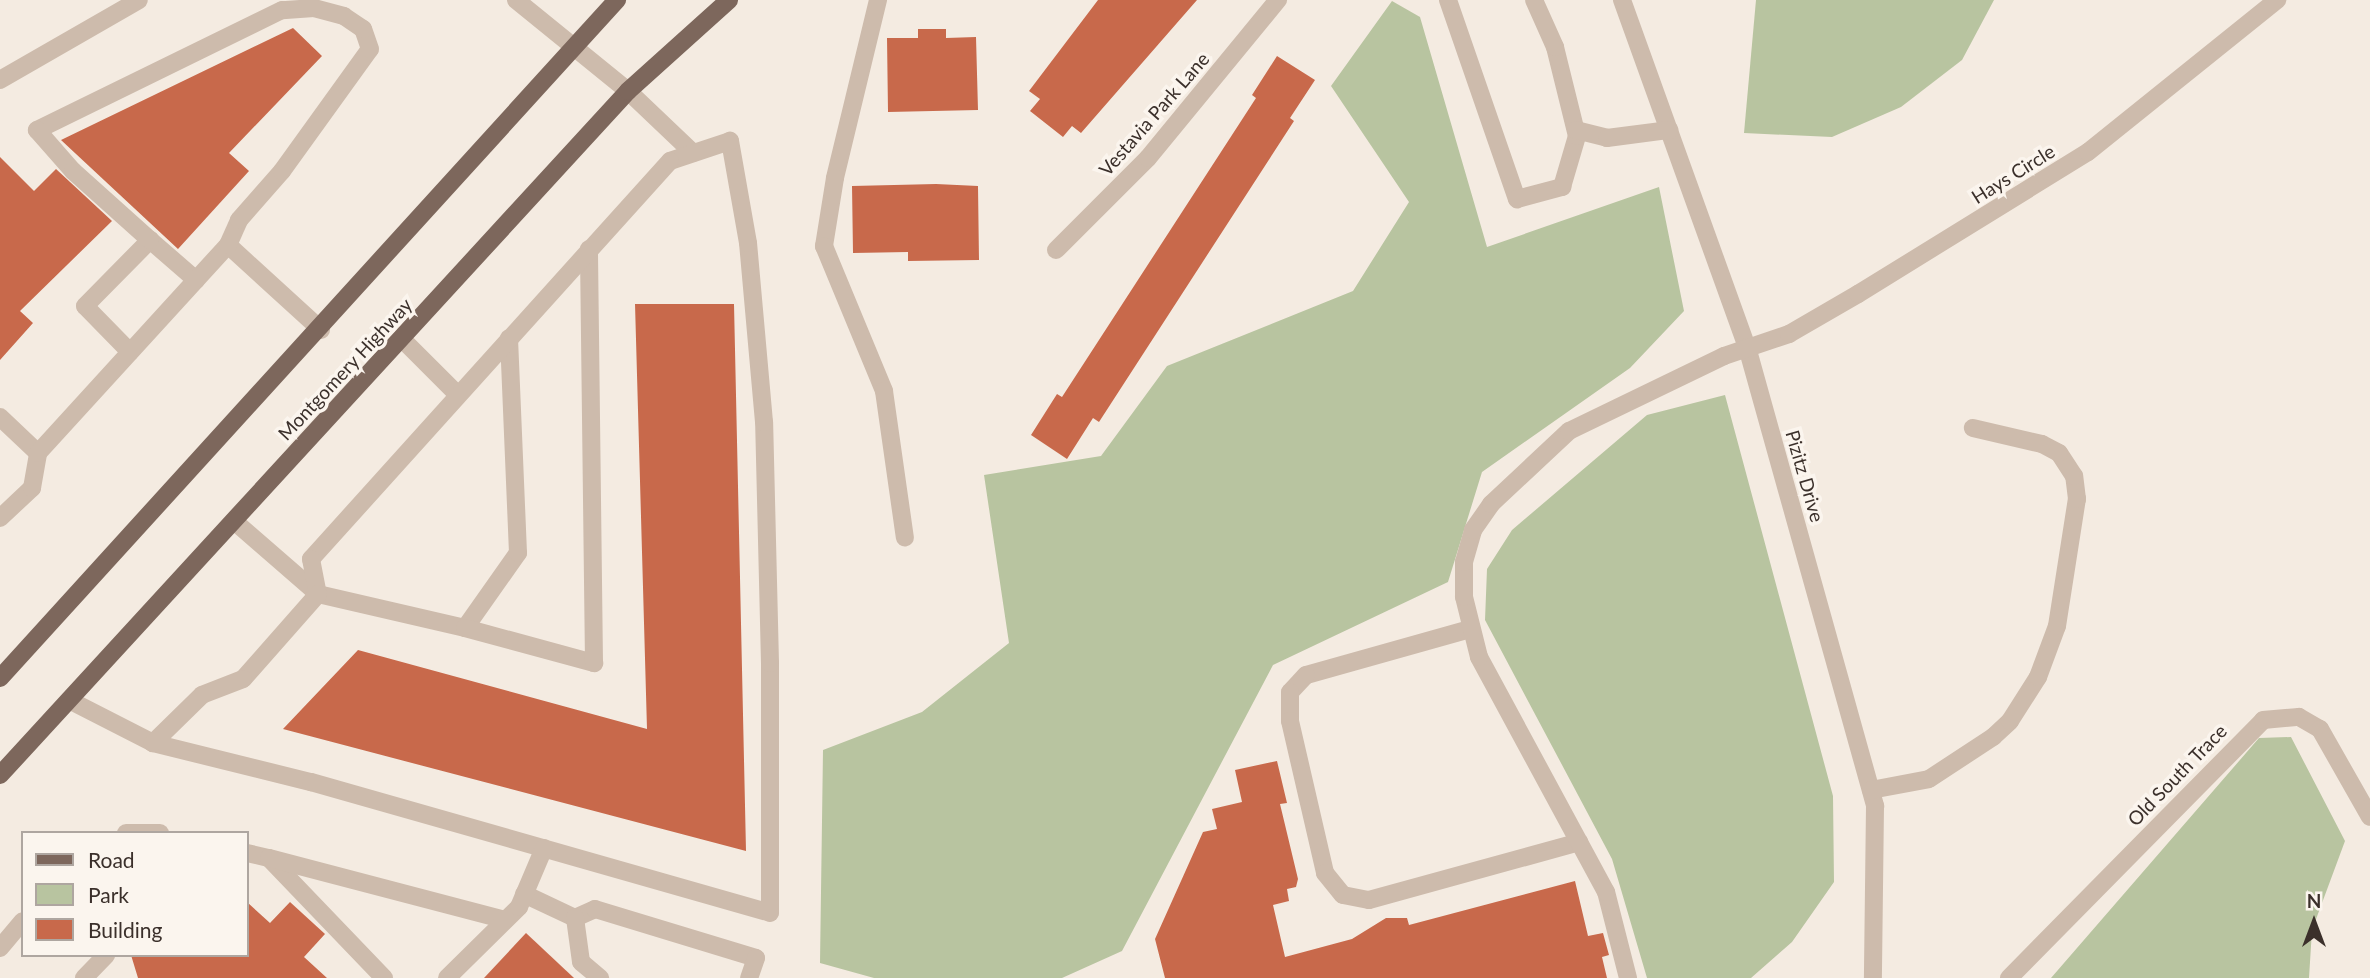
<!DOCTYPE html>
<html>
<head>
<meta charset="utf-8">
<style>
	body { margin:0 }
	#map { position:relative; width:2370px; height:978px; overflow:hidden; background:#f4ebe1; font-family:Lato,sans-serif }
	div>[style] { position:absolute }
	.green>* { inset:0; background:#b8c4a0 }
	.building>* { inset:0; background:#c8694b }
	.minor>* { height:18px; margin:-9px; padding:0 9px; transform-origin:9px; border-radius:9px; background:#cdbbac }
	.major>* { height:18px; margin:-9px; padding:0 9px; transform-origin:9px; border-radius:9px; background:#7d675c }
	span { translate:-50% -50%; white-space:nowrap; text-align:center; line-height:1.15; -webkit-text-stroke:7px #fbf5ee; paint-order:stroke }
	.street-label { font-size:19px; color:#3b302b }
	.legend { position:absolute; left:21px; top:831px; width:228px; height:126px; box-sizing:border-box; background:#fbf5ee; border:2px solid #aea6a0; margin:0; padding:9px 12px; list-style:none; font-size:21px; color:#3b302b }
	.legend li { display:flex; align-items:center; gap:14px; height:35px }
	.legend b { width:35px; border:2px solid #aea6a0 }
	.north { position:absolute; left:2279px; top:887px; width:70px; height:70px; -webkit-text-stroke:5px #fbf5ee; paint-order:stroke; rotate:0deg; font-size:19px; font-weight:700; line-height:28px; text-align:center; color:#3b302b }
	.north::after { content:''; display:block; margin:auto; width:24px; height:32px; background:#3b302b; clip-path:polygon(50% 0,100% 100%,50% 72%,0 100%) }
</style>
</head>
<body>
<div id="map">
	<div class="green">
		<div style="clip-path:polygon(1756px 0,1994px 0,1962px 60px,1901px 107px,1832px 137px,1744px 133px)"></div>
		<div style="clip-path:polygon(1392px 1px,1420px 17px,1487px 247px,1659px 187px,1684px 311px,1630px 368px,1482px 472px,1448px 582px,1273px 665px,1122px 951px,1062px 978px,874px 978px,820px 963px,823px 750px,922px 712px,1009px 643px,984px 475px,1101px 456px,1167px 366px,1353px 291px,1409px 202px,1331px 86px)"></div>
		<div style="clip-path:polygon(1725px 395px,1833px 796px,1834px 882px,1792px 942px,1751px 978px,1647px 978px,1612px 859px,1485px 620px,1487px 569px,1512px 530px,1647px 415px)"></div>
		<div style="clip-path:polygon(2291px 737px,2345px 841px,2312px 930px,2309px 978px,2051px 978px,2259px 738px)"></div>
	</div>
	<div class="building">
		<div style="clip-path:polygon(1098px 0,1197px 0,1081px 133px,1072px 126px,1063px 137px,1030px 111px,1040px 99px,1029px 91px)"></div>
		<div style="clip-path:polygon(293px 28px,322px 56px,229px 153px,249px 171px,178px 249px,61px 140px)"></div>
		<div style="clip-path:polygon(918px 29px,946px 29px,946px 38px,976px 37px,978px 110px,888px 112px,887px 38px,918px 38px)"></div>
		<div style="clip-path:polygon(1277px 56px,1315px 80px,1290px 118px,1294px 121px,1099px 422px,1093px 418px,1067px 459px,1031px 435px,1057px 394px,1062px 397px,1256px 98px,1252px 95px)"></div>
		<div style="clip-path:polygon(0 157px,34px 191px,56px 169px,112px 221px,20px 311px,33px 323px,0 360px)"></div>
		<div style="clip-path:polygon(936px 184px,978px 186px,979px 260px,908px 261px,908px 252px,853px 253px,852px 186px)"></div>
		<div style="clip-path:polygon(635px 304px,734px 304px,746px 851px,283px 729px,358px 650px,647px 729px)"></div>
		<div style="clip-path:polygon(1277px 761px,1287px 803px,1280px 804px,1298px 879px,1296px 887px,1287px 889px,1289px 901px,1273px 905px,1285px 957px,1352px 939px,1386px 918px,1407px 918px,1409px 925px,1575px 881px,1588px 936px,1603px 933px,1609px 955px,1602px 957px,1607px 978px,1165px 978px,1155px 939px,1203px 832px,1217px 829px,1212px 809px,1242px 802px,1235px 770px)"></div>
		<div style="clip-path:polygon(247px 902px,270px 923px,290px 902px,325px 934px,304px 957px,327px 978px,138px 978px,131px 955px,247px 955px)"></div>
		<div style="clip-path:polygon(526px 933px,574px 978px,484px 978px)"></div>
	</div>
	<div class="minor">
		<div style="left:516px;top:0;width:144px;rotate:39.1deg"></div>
		<div style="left:628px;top:91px;width:90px;rotate:43.6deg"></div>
		<div style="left:878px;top:0;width:183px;rotate:103.6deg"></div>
		<div style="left:835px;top:178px;width:69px;rotate:99.2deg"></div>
		<div style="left:824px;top:246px;width:157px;rotate:67.5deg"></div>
		<div style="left:884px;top:391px;width:148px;rotate:81.9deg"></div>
		<div style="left:1448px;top:0;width:211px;rotate:70.9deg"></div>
		<div style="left:1517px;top:199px;width:47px;rotate:-14.9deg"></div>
		<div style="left:1562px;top:187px;width:53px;rotate:-73.6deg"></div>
		<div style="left:1577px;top:136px;width:92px;rotate:-103.9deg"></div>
		<div style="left:1555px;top:47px;width:51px;rotate:-114.1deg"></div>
		<div style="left:1622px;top:0;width:369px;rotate:70.2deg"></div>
		<div style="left:1747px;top:347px;width:477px;rotate:74.4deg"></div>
		<div style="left:1875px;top:806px;width:172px;rotate:90.7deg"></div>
		<div style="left:0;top:80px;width:160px;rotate:-29.9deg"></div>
		<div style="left:1576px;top:130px;width:32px;rotate:14deg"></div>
		<div style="left:1607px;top:138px;width:63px;rotate:-7.4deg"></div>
		<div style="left:228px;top:245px;width:126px;rotate:42.4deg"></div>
		<div style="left:1056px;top:250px;width:130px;rotate:-45deg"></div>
		<div style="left:1148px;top:158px;width:205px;rotate:-50.6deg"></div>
		<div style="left:402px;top:339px;width:78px;rotate:45deg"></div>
		<div style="left:130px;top:352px;width:64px;rotate:-134.4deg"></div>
		<div style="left:85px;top:306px;width:93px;rotate:-45.4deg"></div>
		<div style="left:150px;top:240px;width:61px;rotate:41deg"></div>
		<div style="left:0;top:417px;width:52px;rotate:43.5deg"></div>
		<div style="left:0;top:518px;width:44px;rotate:-43.2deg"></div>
		<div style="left:32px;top:488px;width:36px;rotate:-80deg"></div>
		<div style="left:38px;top:453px;width:282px;rotate:-47.6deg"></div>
		<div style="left:228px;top:245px;width:27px;rotate:-66deg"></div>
		<div style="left:239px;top:220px;width:65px;rotate:-48.7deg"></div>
		<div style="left:282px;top:171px;width:150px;rotate:-54.2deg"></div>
		<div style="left:370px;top:49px;width:21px;rotate:-109deg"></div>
		<div style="left:363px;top:29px;width:23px;rotate:-146deg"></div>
		<div style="left:344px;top:16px;width:31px;rotate:-165deg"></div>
		<div style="left:314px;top:8px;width:32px;rotate:176deg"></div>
		<div style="left:282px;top:10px;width:273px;rotate:153.9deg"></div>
		<div style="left:37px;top:130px;width:55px;rotate:48.7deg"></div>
		<div style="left:73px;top:171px;width:103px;rotate:41.9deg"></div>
		<div style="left:234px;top:521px;width:111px;rotate:41deg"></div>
		<div style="left:318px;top:594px;width:151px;rotate:13deg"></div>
		<div style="left:465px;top:628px;width:92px;rotate:-54.8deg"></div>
		<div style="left:518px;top:553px;width:215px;rotate:-92.4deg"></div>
		<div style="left:465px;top:628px;width:134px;rotate:15.2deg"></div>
		<div style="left:594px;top:663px;width:414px;rotate:-90.7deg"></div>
		<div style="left:1470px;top:629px;width:170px;rotate:164.3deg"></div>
		<div style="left:1306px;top:675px;width:23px;rotate:133deg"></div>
		<div style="left:1290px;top:692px;width:29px;rotate:90deg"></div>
		<div style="left:1290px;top:721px;width:156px;rotate:77deg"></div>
		<div style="left:1325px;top:873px;width:28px;rotate:51deg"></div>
		<div style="left:1343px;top:895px;width:26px;rotate:11deg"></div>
		<div style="left:1369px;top:900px;width:218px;rotate:-15.4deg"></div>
		<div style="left:69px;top:700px;width:94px;rotate:27.1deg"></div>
		<div style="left:153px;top:743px;width:163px;rotate:13.9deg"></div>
		<div style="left:311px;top:782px;width:477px;rotate:15.9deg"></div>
		<div style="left:770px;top:913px;width:250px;rotate:-90deg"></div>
		<div style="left:770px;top:663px;width:241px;rotate:-91.4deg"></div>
		<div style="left:764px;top:422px;width:180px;rotate:-95.1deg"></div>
		<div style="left:748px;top:243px;width:104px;rotate:-100deg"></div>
		<div style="left:730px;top:141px;width:63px;rotate:161.6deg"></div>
		<div style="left:670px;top:161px;width:536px;rotate:132.05deg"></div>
		<div style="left:311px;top:559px;width:36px;rotate:79deg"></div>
		<div style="left:318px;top:594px;width:113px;rotate:131.4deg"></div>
		<div style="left:243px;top:679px;width:44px;rotate:158.7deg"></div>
		<div style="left:202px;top:695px;width:69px;rotate:135.6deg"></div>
		<div style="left:1871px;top:790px;width:59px;rotate:-10.7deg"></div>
		<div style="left:1929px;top:779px;width:77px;rotate:-33.3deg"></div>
		<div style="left:1993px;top:737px;width:23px;rotate:-43deg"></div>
		<div style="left:2010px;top:721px;width:52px;rotate:-57.5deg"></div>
		<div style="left:2038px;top:677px;width:54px;rotate:-69.6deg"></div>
		<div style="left:2057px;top:626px;width:129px;rotate:-81.1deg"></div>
		<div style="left:2077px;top:499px;width:23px;rotate:-97deg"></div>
		<div style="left:2074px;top:476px;width:27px;rotate:-123deg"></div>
		<div style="left:2059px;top:453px;width:19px;rotate:-152deg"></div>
		<div style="left:2042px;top:444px;width:71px;rotate:-166.9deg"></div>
		<div style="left:126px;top:833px;width:34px"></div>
		<div style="left:247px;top:853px;width:23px;rotate:13deg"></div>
		<div style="left:524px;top:894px;width:56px;rotate:25.2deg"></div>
		<div style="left:575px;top:918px;width:22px;rotate:-24deg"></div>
		<div style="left:595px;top:909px;width:168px;rotate:16.9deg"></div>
		<div style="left:756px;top:958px;width:21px;rotate:109deg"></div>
		<div style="left:575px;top:918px;width:44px;rotate:82.2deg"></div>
		<div style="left:581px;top:962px;width:25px;rotate:40deg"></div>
		<div style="left:0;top:948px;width:35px;rotate:-50deg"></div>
		<div style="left:84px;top:978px;width:32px;rotate:-46deg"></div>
		<div style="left:384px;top:978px;width:166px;rotate:-133.8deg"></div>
		<div style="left:269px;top:858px;width:244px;rotate:14.7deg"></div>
		<div style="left:447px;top:978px;width:101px;rotate:-44.6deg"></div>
		<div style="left:519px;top:907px;width:64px;rotate:-67deg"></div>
		<div style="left:1628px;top:978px;width:89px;rotate:-104.3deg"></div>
		<div style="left:1606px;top:892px;width:267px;rotate:-118.4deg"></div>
		<div style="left:1479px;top:657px;width:62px;rotate:-104deg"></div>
		<div style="left:1464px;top:597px;width:35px;rotate:-90deg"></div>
		<div style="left:1464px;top:562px;width:33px;rotate:-74deg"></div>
		<div style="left:1473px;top:530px;width:32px;rotate:-55deg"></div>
		<div style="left:1491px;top:504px;width:107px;rotate:-43.1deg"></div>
		<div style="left:1569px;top:431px;width:172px;rotate:-25.8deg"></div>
		<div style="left:1724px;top:356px;width:69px;rotate:-18.7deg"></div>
		<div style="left:1789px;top:334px;width:80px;rotate:-30.1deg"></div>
		<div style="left:1858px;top:294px;width:270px;rotate:-31.7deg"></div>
		<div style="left:2088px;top:152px;width:243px;rotate:-38.8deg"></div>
		<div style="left:2009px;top:978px;width:362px;rotate:-45.4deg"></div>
		<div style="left:2263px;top:720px;width:36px;rotate:-5deg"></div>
		<div style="left:2299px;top:717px;width:24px;rotate:30deg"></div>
		<div style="left:2320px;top:729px;width:101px;rotate:60.4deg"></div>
	</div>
	<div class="major">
		<div style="left:0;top:678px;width:917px;rotate:-47.7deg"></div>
		<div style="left:0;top:775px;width:929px;rotate:-47.44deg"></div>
		<div style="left:628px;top:91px;width:136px;rotate:-42deg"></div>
	</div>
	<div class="street-label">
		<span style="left:1154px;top:114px;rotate:-49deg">Vestavia Park Lane</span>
		<span style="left:2013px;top:174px;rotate:-32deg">Hays Circle</span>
		<span style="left:345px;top:369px;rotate:-47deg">Montgomery Highway</span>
		<span style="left:1805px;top:476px;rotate:74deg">Pizitz Drive</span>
		<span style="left:2177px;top:775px;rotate:-46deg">Old South Trace</span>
	</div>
	<ul class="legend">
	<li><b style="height:9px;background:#7d675c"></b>Road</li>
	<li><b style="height:19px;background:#b8c4a0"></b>Park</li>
	<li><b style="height:19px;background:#c8694b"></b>Building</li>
	</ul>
	<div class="north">N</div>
</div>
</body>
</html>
